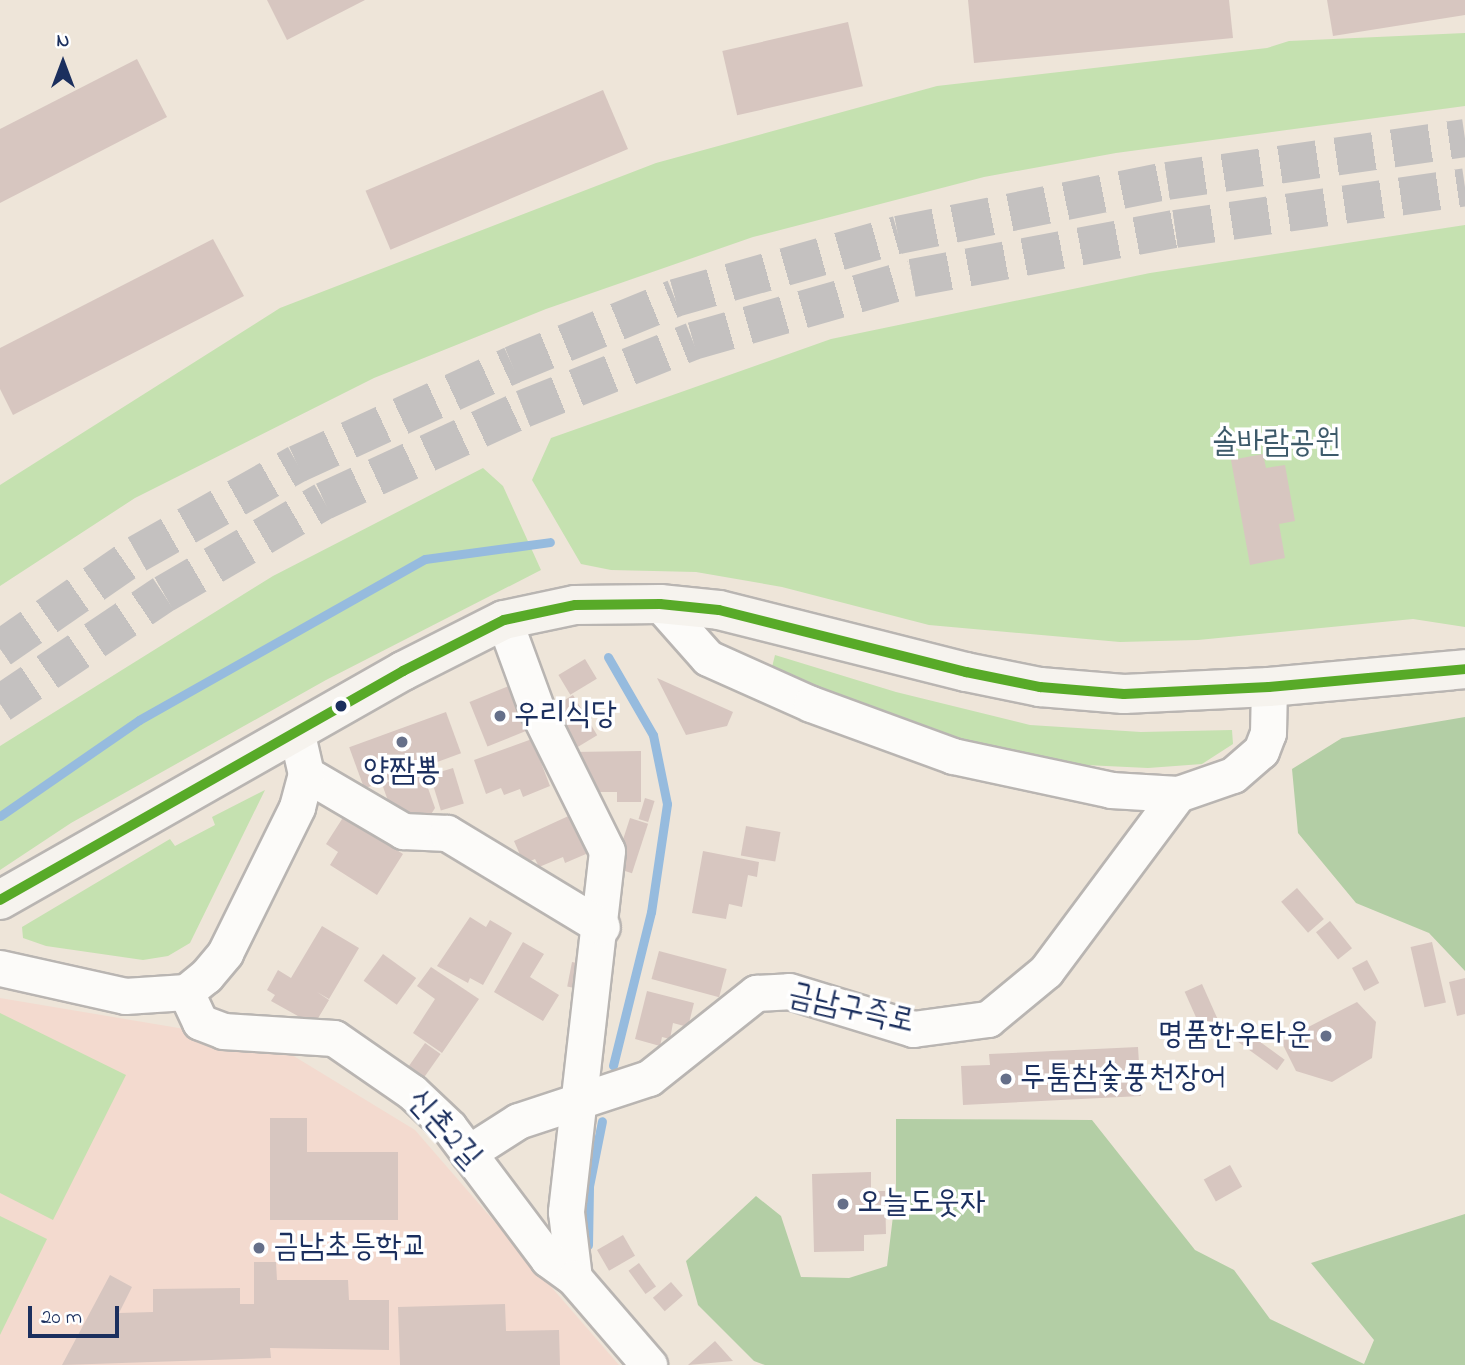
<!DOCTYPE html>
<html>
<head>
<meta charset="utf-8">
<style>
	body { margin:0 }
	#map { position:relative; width:1465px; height:1365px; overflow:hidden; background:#eee5d9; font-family:"Indie Flower","Poor Story",sans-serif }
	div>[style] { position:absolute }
	.built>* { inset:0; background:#f3dacf }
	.green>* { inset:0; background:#c5e1b0 }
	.forest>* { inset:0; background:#b3cea5 }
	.stream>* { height:9px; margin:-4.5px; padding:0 4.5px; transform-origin:4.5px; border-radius:4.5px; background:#96bbde }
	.building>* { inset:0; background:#d7c6c0; transform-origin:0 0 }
	.highway-tunnel>* { height:38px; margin-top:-19px; transform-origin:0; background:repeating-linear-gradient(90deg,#c4c1c0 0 38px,transparent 0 57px) }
	.roads { filter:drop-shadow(2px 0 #b9b5b2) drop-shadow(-2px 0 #b9b5b2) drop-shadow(0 2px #b9b5b2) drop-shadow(0 -2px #b9b5b2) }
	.street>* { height:35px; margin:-17.5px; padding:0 17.5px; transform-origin:17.5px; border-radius:17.5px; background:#fcfbf9 }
	.secondary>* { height:38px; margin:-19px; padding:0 19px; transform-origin:19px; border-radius:19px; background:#f6f3ee }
	.bus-1>* { height:10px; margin:-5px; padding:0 5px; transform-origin:5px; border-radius:5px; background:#58aa28 }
	.dots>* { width:19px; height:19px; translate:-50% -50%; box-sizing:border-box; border:4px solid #fff; border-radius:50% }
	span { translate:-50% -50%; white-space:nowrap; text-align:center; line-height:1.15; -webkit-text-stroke:7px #fff; paint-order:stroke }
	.park-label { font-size:32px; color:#3d5a6a }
	.poi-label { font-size:32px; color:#1b2f5e }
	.left { translate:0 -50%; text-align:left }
	.right { translate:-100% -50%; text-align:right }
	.street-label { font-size:32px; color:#1b2f5e }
	.north { position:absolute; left:28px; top:28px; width:70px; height:70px; -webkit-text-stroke:5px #fff; paint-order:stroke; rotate:0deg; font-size:19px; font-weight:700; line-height:28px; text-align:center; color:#1b2f5e }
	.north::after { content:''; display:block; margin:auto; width:24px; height:32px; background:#1b2f5e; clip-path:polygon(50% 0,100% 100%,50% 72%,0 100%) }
	.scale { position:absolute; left:28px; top:1306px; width:91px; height:32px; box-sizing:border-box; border:4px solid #1b2f5e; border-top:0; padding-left:9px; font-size:21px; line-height:24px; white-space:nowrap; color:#1b2f5e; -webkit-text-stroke:5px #fff; paint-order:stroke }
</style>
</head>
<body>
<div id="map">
	<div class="built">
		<div style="clip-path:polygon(0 998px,274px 1044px,415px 1130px,619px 1365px,0 1365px)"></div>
	</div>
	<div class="green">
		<div style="clip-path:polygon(1465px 33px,1465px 106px,1116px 153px,984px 177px,753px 237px,546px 309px,374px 378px,135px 498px,0 586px,0 485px,280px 308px,656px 163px,937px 86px,1267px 48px,1289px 41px)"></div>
		<div style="clip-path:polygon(1465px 225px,1465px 627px,1413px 619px,1198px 640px,1120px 642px,929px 625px,782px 587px,696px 572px,611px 570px,581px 564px,532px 480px,551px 438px,831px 339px,1150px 273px)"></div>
		<div style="clip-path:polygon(483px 468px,503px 486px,541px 570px,326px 680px,71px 823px,0 870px,0 746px,273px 576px)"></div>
		<div style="clip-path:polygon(775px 655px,896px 692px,1030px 725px,1141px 732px,1232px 730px,1233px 744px,1202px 764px,1148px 768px,1085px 765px,1011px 752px,914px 727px,771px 671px)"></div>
		<div style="clip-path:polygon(265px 790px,190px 943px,168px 956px,143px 960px,46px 946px,23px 938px,22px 927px,170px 839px,175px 846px,215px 825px,212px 817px)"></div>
		<div style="clip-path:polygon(0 1013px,126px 1075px,53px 1220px,0 1193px)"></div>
		<div style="clip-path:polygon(0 1216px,47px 1239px,0 1335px)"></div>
	</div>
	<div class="forest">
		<div style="clip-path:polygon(1465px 717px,1465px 971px,1429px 933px,1356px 903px,1298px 833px,1292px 769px,1342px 738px)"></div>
		<div style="clip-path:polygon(896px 1119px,1092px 1120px,1195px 1250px,1234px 1270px,1270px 1319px,1364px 1364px,1374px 1340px,1311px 1263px,1465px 1214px,1465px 1365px,765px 1365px,754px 1361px,698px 1305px,686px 1261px,756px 1196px,781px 1216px,801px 1277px,849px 1278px,887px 1266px,896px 1191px)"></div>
	</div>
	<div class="stream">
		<div style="left:608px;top:657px;width:90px;rotate:60deg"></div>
		<div style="left:653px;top:735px;width:70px;rotate:78.5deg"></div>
		<div style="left:667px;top:804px;width:109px;rotate:98.4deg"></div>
		<div style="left:651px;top:912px;width:158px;rotate:103.9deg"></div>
		<div style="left:0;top:816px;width:169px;rotate:-34.6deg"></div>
		<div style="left:139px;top:720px;width:328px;rotate:-29.4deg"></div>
		<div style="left:425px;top:559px;width:126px;rotate:-7.7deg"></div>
		<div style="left:588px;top:1245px;width:59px;rotate:-89deg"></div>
		<div style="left:589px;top:1186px;width:66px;rotate:-78.7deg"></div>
	</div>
	<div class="building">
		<div style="clip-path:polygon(267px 0,365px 0,287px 40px)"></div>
		<div style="clip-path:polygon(968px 0,1229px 0,1233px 38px,974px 63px)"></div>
		<div style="clip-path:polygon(1327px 0,1465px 0,1465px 15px,1333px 36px)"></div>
		<div style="left:848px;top:22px;width:66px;height:129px;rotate:77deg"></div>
		<div style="clip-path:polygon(137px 59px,167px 117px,0 203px,0 129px)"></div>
		<div style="left:603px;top:90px;width:64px;height:258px;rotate:67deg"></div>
		<div style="clip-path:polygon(213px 239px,244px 296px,13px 415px,0 389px,0 348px)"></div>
		<div style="clip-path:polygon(1263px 454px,1266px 468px,1285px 465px,1295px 521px,1279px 524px,1285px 558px,1250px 565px,1231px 460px)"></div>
		<div style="left:585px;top:659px;width:23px;height:31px;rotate:59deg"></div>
		<div style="clip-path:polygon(657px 678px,733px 712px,727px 726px,686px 735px)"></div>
		<div style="left:514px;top:684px;width:48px;height:48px;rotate:68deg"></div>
		<div style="left:573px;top:695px;width:47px;height:31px;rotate:59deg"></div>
		<div style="left:446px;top:712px;width:44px;height:103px;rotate:70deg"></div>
		<div style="clip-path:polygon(532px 739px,550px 786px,523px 797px,520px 789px,504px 795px,501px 788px,486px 794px,474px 760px)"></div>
		<div style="clip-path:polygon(641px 751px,641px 802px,617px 802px,617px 792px,585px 792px,572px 752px)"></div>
		<div style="left:453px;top:768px;width:37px;height:24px;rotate:73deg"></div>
		<div style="clip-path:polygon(422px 771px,435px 808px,430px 816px,392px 812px,382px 784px)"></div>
		<div style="left:645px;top:798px;width:10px;height:22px;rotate:17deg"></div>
		<div style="clip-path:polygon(575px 813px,593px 851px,565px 863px,563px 857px,539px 867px,535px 859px,524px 864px,514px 841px)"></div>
		<div style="clip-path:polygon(344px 816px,403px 854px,377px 895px,330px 865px,338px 852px,326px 844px)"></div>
		<div style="left:630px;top:818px;width:19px;height:52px;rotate:18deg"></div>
		<div style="left:746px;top:826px;width:35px;height:30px;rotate:10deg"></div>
		<div style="clip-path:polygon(703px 851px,759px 862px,757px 877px,748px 875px,742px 907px,729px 904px,726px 919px,692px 913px)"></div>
		<div style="left:1297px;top:888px;width:41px;height:21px;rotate:49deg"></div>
		<div style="clip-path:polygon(470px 917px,486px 927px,490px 920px,512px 933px,483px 985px,470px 978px,468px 983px,437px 966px)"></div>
		<div style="left:1330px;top:921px;width:35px;height:18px;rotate:51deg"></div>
		<div style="clip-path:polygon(322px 926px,359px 948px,329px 999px,317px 992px,329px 1000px,314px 1025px,271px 1001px,275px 995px,267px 990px,278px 970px,291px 978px)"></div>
		<div style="clip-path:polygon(523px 942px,544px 954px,530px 977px,559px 995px,543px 1021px,494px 992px)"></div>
		<div style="left:1432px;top:942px;width:62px;height:22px;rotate:77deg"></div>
		<div style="left:659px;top:951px;width:70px;height:29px;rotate:15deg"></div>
		<div style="left:383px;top:954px;width:41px;height:33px;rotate:36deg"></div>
		<div style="left:1367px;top:960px;width:26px;height:17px;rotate:62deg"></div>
		<div style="left:572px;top:962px;width:15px;height:25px;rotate:11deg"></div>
		<div style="clip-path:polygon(431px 967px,479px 999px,442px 1053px,413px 1033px,435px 999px,417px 986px)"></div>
		<div style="clip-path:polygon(1465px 978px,1465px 1014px,1457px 1016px,1449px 982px)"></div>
		<div style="left:1202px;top:984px;width:42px;height:19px;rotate:66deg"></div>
		<div style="clip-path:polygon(647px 991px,694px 1003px,688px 1027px,673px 1023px,670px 1039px,662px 1037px,660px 1046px,635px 1039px)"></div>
		<div style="clip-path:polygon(1357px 1002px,1376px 1022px,1372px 1058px,1332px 1082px,1296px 1071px,1281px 1041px)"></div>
		<div style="left:1241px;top:1028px;width:54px;height:13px;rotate:36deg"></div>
		<div style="left:425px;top:1043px;width:19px;height:32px;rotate:35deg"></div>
		<div style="clip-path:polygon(1138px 1047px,1141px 1096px,963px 1105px,961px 1066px,990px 1065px,989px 1054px)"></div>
		<div style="clip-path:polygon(270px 1118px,307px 1118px,307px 1152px,398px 1152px,398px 1220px,270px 1220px)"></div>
		<div style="left:1230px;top:1165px;width:25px;height:30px;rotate:61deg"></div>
		<div style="clip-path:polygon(871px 1172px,871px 1191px,885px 1191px,886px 1234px,864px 1235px,864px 1251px,814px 1252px,812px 1174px)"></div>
		<div style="left:623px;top:1235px;width:24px;height:30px;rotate:60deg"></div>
		<div style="clip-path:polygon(254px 1262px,276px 1262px,277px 1280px,348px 1280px,349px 1300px,389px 1300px,389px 1350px,270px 1348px,271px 1358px,62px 1365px,110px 1275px,132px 1287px,119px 1313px,153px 1312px,153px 1289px,240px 1288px,240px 1304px,254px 1304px)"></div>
		<div style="left:639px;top:1263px;width:29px;height:13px;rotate:54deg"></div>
		<div style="left:671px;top:1282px;width:18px;height:24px;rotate:49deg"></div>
		<div style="clip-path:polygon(505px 1304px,506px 1331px,559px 1330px,560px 1365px,400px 1365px,398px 1307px)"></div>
		<div style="clip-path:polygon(715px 1341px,733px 1361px,688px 1365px)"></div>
	</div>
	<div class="highway-tunnel">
		<div style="left:0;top:649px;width:167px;rotate:-34.7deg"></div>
		<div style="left:137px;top:554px;width:184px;rotate:-29.4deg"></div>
		<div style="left:297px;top:464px;width:237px;rotate:-24.7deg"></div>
		<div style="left:512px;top:365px;width:176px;rotate:-22.3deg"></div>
		<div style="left:675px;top:298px;width:232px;rotate:-15.8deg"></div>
		<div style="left:898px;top:235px;width:274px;rotate:-11.4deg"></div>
		<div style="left:1167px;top:181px;width:301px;rotate:-8.2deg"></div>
		<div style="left:0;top:704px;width:197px;rotate:-33.9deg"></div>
		<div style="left:164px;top:594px;width:185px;rotate:-30.2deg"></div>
		<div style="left:324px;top:501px;width:219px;rotate:-24.8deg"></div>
		<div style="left:523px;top:409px;width:183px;rotate:-21.8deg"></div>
		<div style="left:693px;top:341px;width:228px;rotate:-16deg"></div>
		<div style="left:912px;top:278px;width:268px;rotate:-10.6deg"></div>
		<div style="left:1175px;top:229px;width:293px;rotate:-8.2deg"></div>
	</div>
	<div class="roads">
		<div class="street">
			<div style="left:660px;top:604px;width:72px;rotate:48.4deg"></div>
			<div style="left:708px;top:658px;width:113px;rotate:24.1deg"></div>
			<div style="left:811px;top:704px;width:151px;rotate:20.1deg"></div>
			<div style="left:953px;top:756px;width:162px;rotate:12.1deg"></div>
			<div style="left:1111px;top:790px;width:67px;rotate:3.4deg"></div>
			<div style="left:504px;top:620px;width:96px;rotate:69.9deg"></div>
			<div style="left:537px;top:710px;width:157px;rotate:63.6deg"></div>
			<div style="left:607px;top:851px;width:363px;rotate:96.5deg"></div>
			<div style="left:566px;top:1212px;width:66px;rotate:83.1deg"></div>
			<div style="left:306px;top:774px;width:113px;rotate:30.4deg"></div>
			<div style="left:403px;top:831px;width:44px;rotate:2.6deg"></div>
			<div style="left:447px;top:833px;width:181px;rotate:31.2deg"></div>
			<div style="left:0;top:968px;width:128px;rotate:12.6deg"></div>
			<div style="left:125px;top:996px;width:61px;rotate:-3.8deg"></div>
			<div style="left:186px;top:992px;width:26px;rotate:-39deg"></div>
			<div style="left:206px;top:976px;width:30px;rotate:-50deg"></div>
			<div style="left:225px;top:953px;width:163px;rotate:-63.7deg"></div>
			<div style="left:297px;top:807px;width:34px;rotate:-75deg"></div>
			<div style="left:306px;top:774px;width:45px;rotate:-102.8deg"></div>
			<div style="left:186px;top:992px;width:33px;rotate:65deg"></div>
			<div style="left:200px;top:1022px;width:25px;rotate:21deg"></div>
			<div style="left:223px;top:1031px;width:111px;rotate:3.6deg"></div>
			<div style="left:334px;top:1038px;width:95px;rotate:34.7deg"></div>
			<div style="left:412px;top:1092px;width:51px;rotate:43.4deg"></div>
			<div style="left:449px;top:1127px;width:165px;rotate:53.1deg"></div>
			<div style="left:548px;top:1259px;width:32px;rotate:36deg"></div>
			<div style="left:574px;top:1278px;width:115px;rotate:49.2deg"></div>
			<div style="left:468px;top:1153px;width:59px;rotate:-32.6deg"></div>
			<div style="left:518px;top:1121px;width:138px;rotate:-18.2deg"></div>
			<div style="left:649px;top:1078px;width:137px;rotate:-38.5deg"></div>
			<div style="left:756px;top:993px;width:33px;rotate:-3deg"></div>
			<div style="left:789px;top:991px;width:130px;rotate:17deg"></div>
			<div style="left:913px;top:1029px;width:76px;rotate:-7.6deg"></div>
			<div style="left:988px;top:1019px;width:75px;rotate:-39.6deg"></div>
			<div style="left:1046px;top:971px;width:221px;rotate:-53.3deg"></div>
			<div style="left:1178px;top:794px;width:58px;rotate:-19.1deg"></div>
			<div style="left:1233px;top:775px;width:37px;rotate:-41deg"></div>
			<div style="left:1261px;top:751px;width:19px;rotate:-69deg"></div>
			<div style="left:1268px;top:733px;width:46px;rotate:-88.8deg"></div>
		</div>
		<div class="secondary">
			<div style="left:0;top:900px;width:464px;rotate:-29.6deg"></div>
			<div style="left:403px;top:671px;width:113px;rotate:-26.8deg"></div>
			<div style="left:504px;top:620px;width:73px;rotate:-11.9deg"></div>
			<div style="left:575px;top:605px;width:85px;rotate:-0.7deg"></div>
			<div style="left:660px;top:604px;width:59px;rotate:5.8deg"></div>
			<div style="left:719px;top:610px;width:255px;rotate:14.1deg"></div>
			<div style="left:966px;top:672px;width:76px;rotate:11.5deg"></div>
			<div style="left:1040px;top:687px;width:84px;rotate:4.8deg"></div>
			<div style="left:1124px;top:694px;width:145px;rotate:-2.8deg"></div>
			<div style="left:1269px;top:687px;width:197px;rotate:-5.2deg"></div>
		</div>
	</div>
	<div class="bus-1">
		<div style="left:0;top:900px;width:464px;rotate:-29.6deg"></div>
		<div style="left:403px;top:671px;width:113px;rotate:-26.8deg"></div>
		<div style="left:504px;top:620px;width:73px;rotate:-11.9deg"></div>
		<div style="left:575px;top:605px;width:85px;rotate:-0.7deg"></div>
		<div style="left:660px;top:604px;width:59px;rotate:5.8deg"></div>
		<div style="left:719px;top:610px;width:255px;rotate:14.1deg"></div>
		<div style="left:966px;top:672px;width:76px;rotate:11.5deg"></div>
		<div style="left:1040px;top:687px;width:84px;rotate:4.8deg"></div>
		<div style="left:1124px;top:694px;width:145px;rotate:-2.8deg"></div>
		<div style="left:1269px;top:687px;width:197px;rotate:-5.2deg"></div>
	</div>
	<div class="dots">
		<div style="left:341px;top:706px;background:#1b2f5e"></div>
		<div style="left:500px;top:716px;background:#656f89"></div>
		<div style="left:402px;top:742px;background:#656f89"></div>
		<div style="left:1326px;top:1036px;background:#656f89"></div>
		<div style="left:1006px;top:1079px;background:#656f89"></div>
		<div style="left:843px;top:1204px;background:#656f89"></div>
		<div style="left:259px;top:1248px;background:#656f89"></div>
	</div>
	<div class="park-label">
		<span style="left:1276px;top:444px">솔바람공원</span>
	</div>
	<div class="poi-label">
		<span class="left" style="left:514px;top:716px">우리식당</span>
		<span style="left:402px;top:772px">양짬뽕</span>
		<span class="right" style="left:1312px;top:1036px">명품한우타운</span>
		<span class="left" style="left:1020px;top:1079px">두툼참숯풍천장어</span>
		<span class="left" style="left:857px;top:1204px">오늘도웃자</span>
		<span class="left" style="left:273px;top:1248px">금남초등학교</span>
	</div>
	<div class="street-label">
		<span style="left:851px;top:1010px;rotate:13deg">금남구즉로</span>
		<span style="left:443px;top:1130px;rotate:48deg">신촌2길</span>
	</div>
	<div class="north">N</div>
	<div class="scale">20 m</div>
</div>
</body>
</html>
